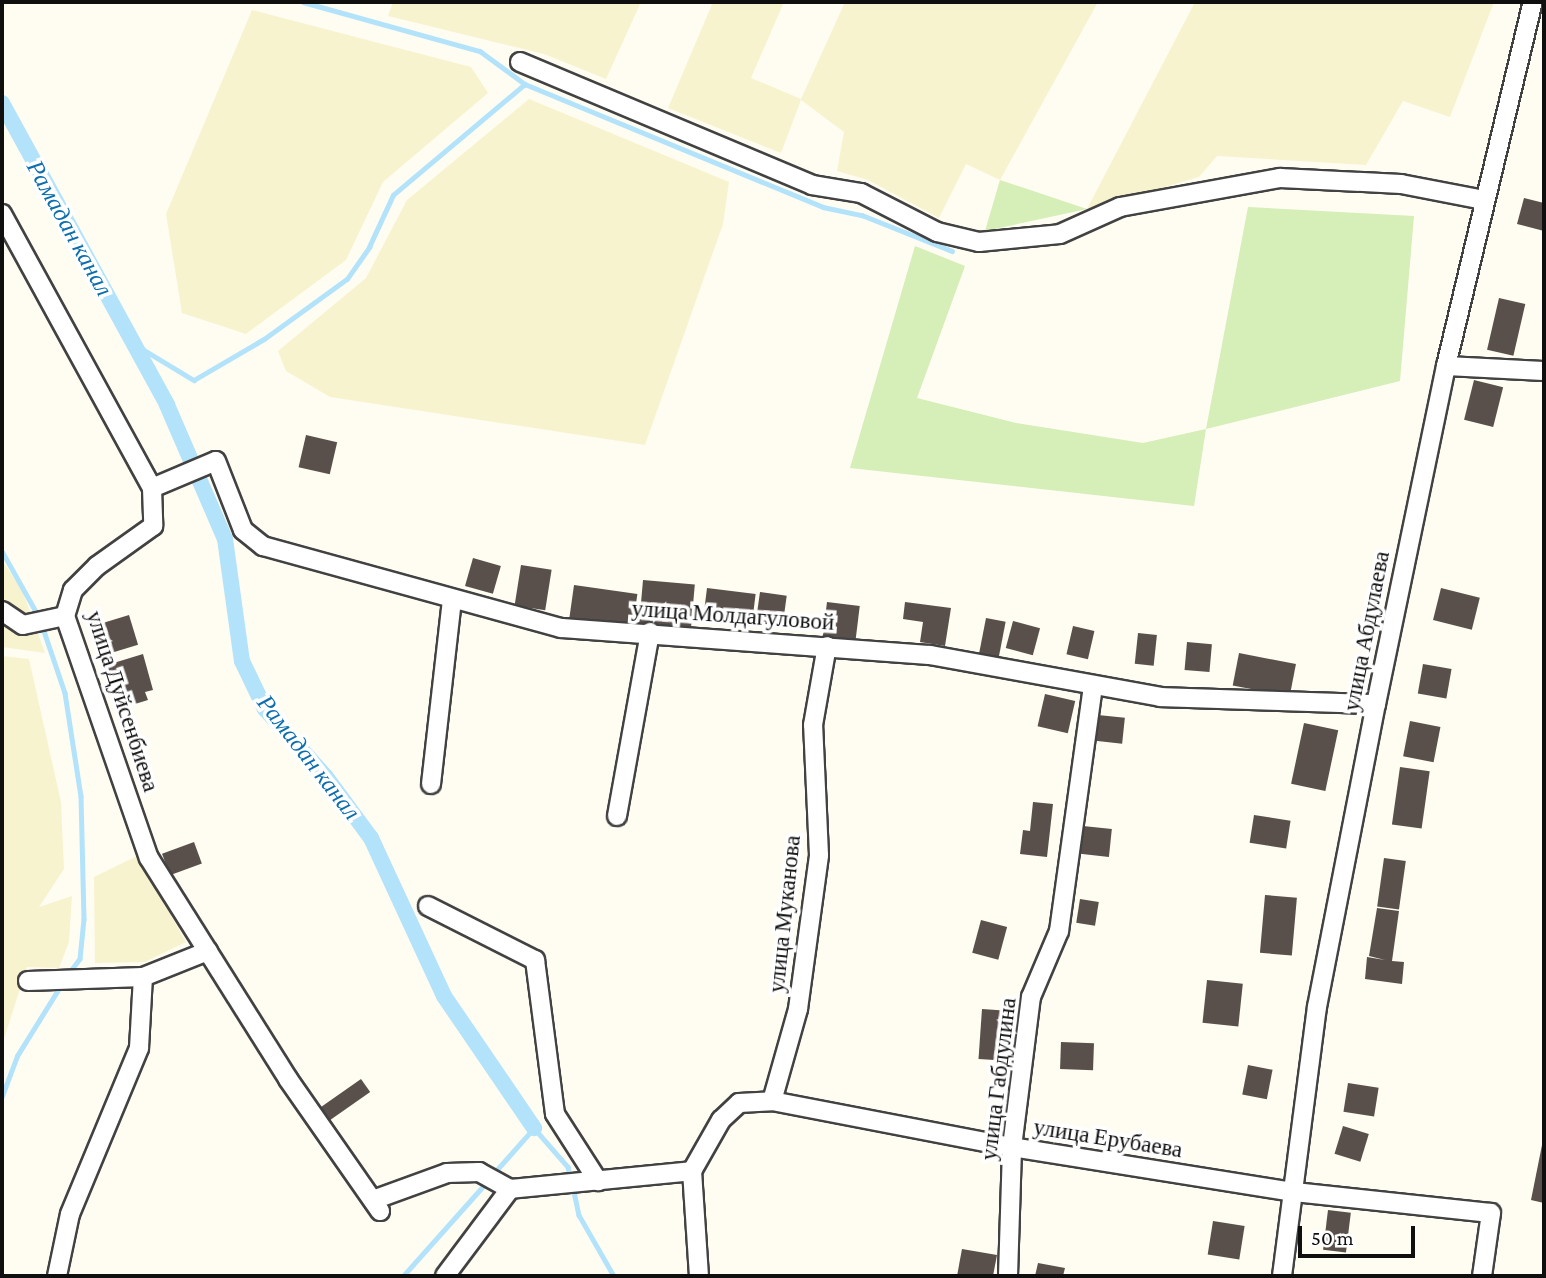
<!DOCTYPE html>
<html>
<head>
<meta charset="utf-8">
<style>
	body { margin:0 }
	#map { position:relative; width:1546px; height:1278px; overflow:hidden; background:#fffcf2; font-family:"Crimson Pro",serif }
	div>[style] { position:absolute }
	.farmland>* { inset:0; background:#f8f3cf }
	.green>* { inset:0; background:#d6eeb7 }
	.stream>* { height:4.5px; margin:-2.25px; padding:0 2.25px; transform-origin:2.25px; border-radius:2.25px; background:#b2e3fb }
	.canal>* { height:16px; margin:-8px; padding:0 8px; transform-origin:8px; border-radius:8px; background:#b2e3fb }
	.building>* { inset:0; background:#59504b; transform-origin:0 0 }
	.roads { filter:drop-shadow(2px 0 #424242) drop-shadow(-2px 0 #424242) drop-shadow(0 2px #424242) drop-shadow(0 -2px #424242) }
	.minor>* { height:18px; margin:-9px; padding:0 9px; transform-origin:9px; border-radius:9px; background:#fff }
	span { translate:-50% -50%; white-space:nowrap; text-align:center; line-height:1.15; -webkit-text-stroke:7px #fff; paint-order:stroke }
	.street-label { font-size:23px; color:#0f0f0f }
	.water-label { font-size:24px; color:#0d6ead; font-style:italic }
	.frame { position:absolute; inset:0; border:4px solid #0f0f0f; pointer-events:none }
	.scale { position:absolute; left:1298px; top:1226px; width:117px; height:32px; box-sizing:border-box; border:4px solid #0f0f0f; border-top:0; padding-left:9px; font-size:21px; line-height:24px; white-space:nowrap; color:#0f0f0f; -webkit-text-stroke:5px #fff; paint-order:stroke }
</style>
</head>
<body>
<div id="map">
	<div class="farmland">
		<div style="clip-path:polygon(393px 2px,641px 2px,606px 79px,544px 54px,388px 16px)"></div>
		<div style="clip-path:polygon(713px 2px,784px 2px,751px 78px,801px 99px,845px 2px,1098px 2px,1000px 180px,966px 164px,939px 218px,868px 180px,837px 171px,844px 132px,801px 100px,781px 153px,668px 108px)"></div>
		<div style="clip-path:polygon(1195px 2px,1494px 2px,1450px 117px,1403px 101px,1366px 165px,1217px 156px,1199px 177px,1087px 209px)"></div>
		<div style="clip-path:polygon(252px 10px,471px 67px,488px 93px,383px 182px,346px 260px,246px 334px,182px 313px,166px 214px)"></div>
		<div style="clip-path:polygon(529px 99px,729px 182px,723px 224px,645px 445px,330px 397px,286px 371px,278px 351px,366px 278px,407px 200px)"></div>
		<div style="clip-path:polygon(2px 560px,22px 590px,45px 653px,2px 647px)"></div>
		<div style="clip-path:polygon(2px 656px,29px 659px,61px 802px,64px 869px,39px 907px,72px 896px,69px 942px,59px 968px,27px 967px,2px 1045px)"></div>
		<div style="clip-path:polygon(137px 856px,186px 942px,145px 962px,95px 963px,94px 877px)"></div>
	</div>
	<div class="green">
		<div style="clip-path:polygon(1000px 180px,1087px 209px,985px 231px)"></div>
		<div style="clip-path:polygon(1248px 207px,1414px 216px,1400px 381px,1206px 429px,1194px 506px,850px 468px,915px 246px,965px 266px,917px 398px,1016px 423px,1143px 443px,1206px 429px)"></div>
	</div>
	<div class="stream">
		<div style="left:303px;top:2px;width:184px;rotate:15.5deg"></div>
		<div style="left:480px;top:51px;width:56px;rotate:36.3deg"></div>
		<div style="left:134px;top:344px;width:70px;rotate:31deg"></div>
		<div style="left:194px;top:380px;width:81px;rotate:-30.4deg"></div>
		<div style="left:264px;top:339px;width:102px;rotate:-35.9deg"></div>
		<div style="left:347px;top:279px;width:39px;rotate:-55deg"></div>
		<div style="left:369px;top:247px;width:57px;rotate:-65.2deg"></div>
		<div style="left:393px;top:195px;width:172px;rotate:-40.1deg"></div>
		<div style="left:525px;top:84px;width:322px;rotate:22.4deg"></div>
		<div style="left:823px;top:207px;width:40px;rotate:12deg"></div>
		<div style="left:862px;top:215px;width:97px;rotate:21.8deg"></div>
		<div style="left:2px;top:551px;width:76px;rotate:60.7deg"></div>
		<div style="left:42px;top:625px;width:72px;rotate:71.3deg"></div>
		<div style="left:65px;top:693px;width:104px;rotate:81.2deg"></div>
		<div style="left:81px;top:796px;width:123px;rotate:88.6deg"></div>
		<div style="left:84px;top:919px;width:40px;rotate:95.7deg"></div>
		<div style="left:80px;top:959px;width:20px;rotate:127deg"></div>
		<div style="left:2px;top:1096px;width:43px;rotate:-69.4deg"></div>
		<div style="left:17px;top:1056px;width:84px;rotate:-58.2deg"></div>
		<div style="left:494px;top:1173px;width:60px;rotate:-48.4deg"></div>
		<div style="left:534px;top:1128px;width:52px;rotate:48.9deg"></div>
		<div style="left:568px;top:1167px;width:12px;rotate:76deg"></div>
		<div style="left:573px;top:1187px;width:29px;rotate:78deg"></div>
		<div style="left:579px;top:1215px;width:70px;rotate:60.2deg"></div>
		<div style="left:403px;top:1276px;width:125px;rotate:-48.3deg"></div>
	</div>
	<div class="canal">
		<div style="left:2px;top:103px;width:344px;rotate:61.3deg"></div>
		<div style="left:167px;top:405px;width:146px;rotate:66.6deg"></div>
		<div style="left:225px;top:539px;width:123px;rotate:82.1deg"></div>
		<div style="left:242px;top:661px;width:53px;rotate:64.4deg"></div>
		<div style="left:265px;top:709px;width:91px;rotate:48.1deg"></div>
		<div style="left:326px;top:777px;width:76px;rotate:53.6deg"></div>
		<div style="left:371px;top:838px;width:174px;rotate:65.2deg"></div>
		<div style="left:444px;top:996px;width:160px;rotate:55.7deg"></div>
	</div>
	<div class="building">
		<div style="clip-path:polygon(1524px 198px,1544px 203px,1544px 231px,1517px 224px)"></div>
		<div style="left:1499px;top:298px;width:27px;height:53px;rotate:13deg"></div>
		<div style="left:1474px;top:380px;width:30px;height:41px;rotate:14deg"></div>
		<div style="left:306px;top:435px;width:32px;height:33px;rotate:13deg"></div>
		<div style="left:473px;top:558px;width:29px;height:29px;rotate:16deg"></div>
		<div style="left:521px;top:565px;width:31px;height:41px;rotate:9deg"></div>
		<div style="left:643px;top:580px;width:52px;height:46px;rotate:5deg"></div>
		<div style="left:574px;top:585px;width:64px;height:33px;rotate:8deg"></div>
		<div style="left:707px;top:588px;width:49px;height:29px;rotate:7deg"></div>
		<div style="left:1441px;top:588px;width:40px;height:33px;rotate:14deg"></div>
		<div style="left:760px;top:592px;width:27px;height:32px;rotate:8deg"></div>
		<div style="left:827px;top:602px;width:33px;height:35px;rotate:7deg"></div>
		<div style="clip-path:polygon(905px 602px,951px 608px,945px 646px,920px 642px,923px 622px,903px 619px)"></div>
		<div style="left:129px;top:615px;width:31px;height:30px;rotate:73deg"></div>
		<div style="left:986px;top:618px;width:20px;height:36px;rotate:11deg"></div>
		<div style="left:1013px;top:621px;width:28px;height:28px;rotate:15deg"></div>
		<div style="left:1073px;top:626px;width:22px;height:29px;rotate:13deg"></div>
		<div style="left:1138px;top:633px;width:19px;height:31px;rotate:6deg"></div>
		<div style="left:1187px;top:642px;width:25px;height:28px;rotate:5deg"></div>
		<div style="left:1239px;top:653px;width:58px;height:33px;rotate:11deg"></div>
		<div style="clip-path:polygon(143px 654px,153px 690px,145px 692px,148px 700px,135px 704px,110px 690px,107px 665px)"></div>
		<div style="left:1423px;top:664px;width:29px;height:30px;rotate:10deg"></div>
		<div style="left:1045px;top:694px;width:31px;height:33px;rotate:13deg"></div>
		<div style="left:1098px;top:715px;width:27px;height:26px;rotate:6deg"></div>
		<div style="left:1410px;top:721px;width:31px;height:36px;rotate:11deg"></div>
		<div style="left:1304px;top:723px;width:35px;height:62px;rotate:12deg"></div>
		<div style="left:1400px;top:767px;width:30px;height:58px;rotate:8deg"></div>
		<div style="clip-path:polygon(1033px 802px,1053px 804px,1047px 857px,1020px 854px,1023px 830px,1030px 831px)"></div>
		<div style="left:1254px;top:815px;width:37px;height:28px;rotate:9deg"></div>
		<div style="left:1083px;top:826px;width:29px;height:28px;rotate:6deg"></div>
		<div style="left:194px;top:842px;width:23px;height:34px;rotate:70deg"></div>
		<div style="left:1384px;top:858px;width:22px;height:49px;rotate:8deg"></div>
		<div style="left:1265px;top:895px;width:32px;height:58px;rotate:5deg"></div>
		<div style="left:1080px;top:899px;width:19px;height:24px;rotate:9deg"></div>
		<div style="clip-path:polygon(1377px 908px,1399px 911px,1392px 961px,1404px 962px,1402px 984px,1365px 979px,1367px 957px,1385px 960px,1369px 956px)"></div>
		<div style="left:981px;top:920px;width:27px;height:34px;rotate:15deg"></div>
		<div style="left:1207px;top:980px;width:36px;height:43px;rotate:6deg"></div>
		<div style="left:982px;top:1009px;width:32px;height:50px;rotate:4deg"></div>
		<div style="left:1061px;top:1042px;width:33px;height:27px;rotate:2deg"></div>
		<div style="left:1248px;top:1065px;width:25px;height:30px;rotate:11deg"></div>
		<div style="left:361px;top:1079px;width:16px;height:51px;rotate:55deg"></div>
		<div style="left:1348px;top:1083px;width:31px;height:29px;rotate:9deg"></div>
		<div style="left:1343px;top:1126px;width:27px;height:29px;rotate:17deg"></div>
		<div style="clip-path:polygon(1543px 1140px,1544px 1140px,1544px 1203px,1531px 1200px)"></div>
		<div style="left:1328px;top:1210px;width:23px;height:40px;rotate:7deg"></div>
		<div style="left:1213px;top:1221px;width:32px;height:34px;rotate:9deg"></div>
		<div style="clip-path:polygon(962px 1249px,997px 1255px,993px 1276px,957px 1276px)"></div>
		<div style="clip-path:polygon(1038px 1263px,1065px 1268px,1063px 1276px,1035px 1276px)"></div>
	</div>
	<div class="roads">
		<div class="minor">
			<div style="left:520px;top:62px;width:317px;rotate:22.8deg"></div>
			<div style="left:812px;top:185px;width:50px;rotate:9.3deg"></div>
			<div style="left:861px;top:193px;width:85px;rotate:27.2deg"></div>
			<div style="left:937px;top:232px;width:43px;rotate:13.4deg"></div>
			<div style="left:979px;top:242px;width:81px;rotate:-5.6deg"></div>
			<div style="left:1060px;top:234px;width:66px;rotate:-24.2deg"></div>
			<div style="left:1120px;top:207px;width:163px;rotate:-10.3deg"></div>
			<div style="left:1280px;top:178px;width:121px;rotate:2.8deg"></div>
			<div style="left:1401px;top:184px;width:85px;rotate:10.9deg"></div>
			<div style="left:2px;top:214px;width:312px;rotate:61.3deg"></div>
			<div style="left:152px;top:488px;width:38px;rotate:88deg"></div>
			<div style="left:153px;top:526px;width:69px;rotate:144.5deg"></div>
			<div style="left:97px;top:566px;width:34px;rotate:135deg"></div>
			<div style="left:73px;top:590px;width:27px;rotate:107deg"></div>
			<div style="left:65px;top:616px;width:256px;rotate:70.9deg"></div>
			<div style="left:149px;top:858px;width:261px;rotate:57.8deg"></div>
			<div style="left:288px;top:1079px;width:161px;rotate:55.1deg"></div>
			<div style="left:1446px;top:366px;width:98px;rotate:2.9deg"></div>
			<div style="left:152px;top:488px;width:69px;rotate:-22.9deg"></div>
			<div style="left:216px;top:461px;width:74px;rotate:68.6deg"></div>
			<div style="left:243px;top:530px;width:26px;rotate:39deg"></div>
			<div style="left:263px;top:546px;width:309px;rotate:15.4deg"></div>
			<div style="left:561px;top:628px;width:370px;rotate:4.2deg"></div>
			<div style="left:930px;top:655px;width:234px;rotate:10.3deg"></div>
			<div style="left:1160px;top:697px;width:216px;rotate:1.9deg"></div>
			<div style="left:2px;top:611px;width:25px;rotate:34deg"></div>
			<div style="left:23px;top:625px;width:43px;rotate:-12.1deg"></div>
			<div style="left:431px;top:784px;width:185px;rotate:-83.5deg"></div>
			<div style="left:617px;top:816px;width:187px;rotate:-79.8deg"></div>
			<div style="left:428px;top:906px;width:120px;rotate:26.8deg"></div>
			<div style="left:535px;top:960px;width:155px;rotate:82.6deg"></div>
			<div style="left:555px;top:1114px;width:80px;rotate:57.3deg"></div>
			<div style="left:28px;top:981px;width:115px;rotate:-2deg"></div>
			<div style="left:143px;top:977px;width:70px;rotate:-21.8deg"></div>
			<div style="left:772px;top:1101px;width:96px;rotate:-74.2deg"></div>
			<div style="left:798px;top:1009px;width:155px;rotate:-82.2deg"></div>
			<div style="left:819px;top:855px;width:130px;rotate:-92.6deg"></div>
			<div style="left:813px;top:725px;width:80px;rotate:-80deg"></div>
			<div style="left:692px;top:1171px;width:59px;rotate:-60.4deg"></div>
			<div style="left:721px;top:1120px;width:25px;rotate:-43deg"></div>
			<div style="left:739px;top:1103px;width:33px;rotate:-3deg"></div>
			<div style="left:772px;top:1101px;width:244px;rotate:10.9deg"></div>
			<div style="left:1012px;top:1147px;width:286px;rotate:9.1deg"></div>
			<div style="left:1294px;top:1192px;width:198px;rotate:6.1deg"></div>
			<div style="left:1491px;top:1213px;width:64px;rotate:98.1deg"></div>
			<div style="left:373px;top:1200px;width:79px;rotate:-20deg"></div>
			<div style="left:447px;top:1173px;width:32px;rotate:-2deg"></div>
			<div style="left:479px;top:1172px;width:35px;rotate:29deg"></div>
			<div style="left:510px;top:1189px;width:183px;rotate:-5.6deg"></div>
			<div style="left:692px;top:1171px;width:105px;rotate:86.2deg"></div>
			<div style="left:57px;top:1276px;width:63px;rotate:-78.2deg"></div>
			<div style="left:70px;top:1214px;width:180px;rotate:-67.4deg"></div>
			<div style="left:139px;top:1048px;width:71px;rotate:-86.8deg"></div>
			<div style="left:445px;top:1276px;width:109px;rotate:-53.2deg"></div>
			<div style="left:1008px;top:1276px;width:129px;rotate:-88.2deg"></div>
			<div style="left:1012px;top:1147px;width:151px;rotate:-82.8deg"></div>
			<div style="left:1031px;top:997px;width:72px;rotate:-67deg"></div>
			<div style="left:1059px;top:931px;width:248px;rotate:-82.1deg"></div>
			<div style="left:1282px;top:1276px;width:271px;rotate:-82.6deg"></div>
			<div style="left:1317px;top:1007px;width:309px;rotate:-79deg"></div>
			<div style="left:1376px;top:704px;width:345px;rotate:-78.3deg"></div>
			<div style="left:1446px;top:366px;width:374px;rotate:-76.6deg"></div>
		</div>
	</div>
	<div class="street-label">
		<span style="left:733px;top:615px;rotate:4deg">улица Молдагуловой</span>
		<span style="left:1366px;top:631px;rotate:-79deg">улица Абдулаева</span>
		<span style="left:123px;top:701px;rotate:72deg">улица Дуйсенбиева</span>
		<span style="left:784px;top:914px;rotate:-84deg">улица Муканова</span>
		<span style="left:998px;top:1079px;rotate:-83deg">улица Габдулина</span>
		<span style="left:1108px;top:1138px;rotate:9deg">улица Ерубаева</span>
	</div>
	<div class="water-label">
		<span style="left:70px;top:228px;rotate:61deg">Рамадан канал</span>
		<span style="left:309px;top:757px;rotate:52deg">Рамадан канал</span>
	</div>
	<div class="frame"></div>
	<div class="scale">50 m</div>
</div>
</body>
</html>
